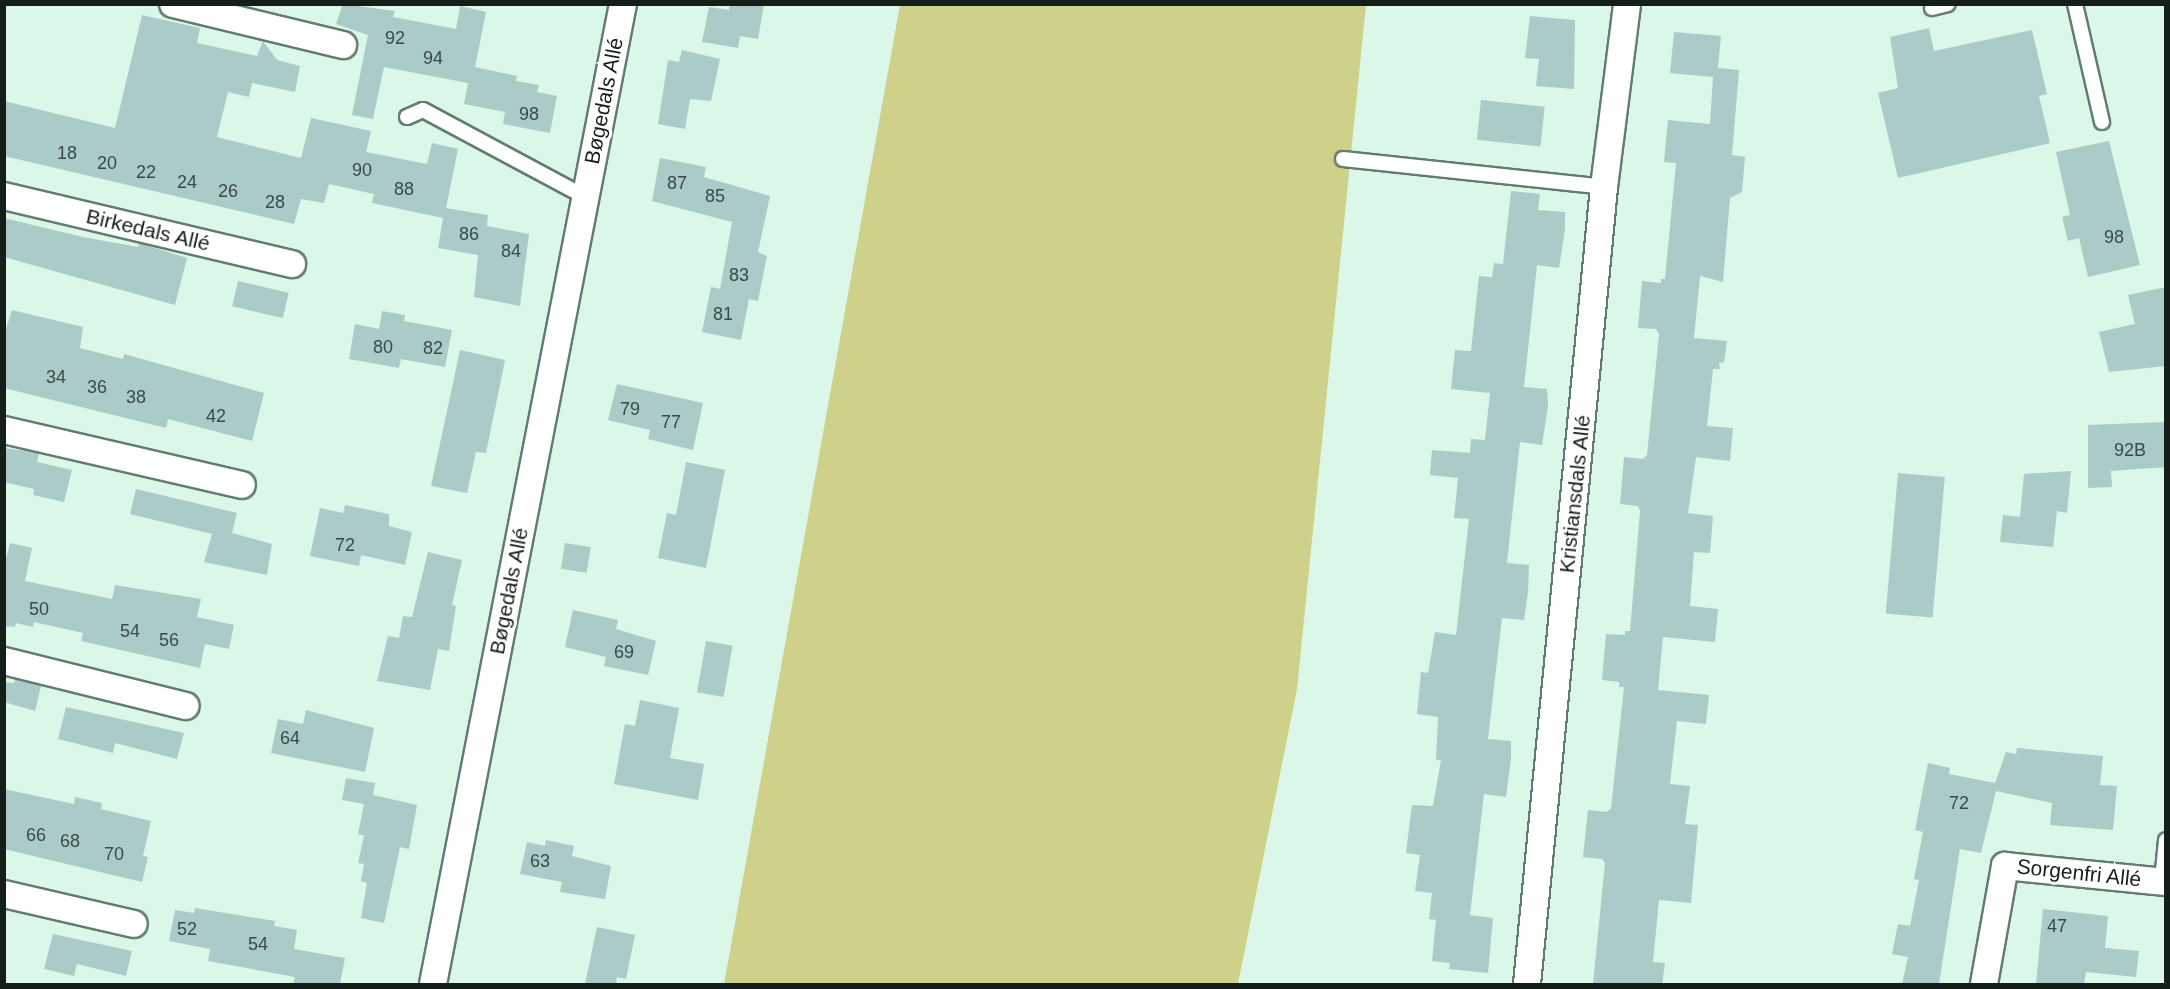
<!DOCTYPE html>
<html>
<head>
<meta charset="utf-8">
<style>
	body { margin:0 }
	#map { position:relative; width:2170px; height:989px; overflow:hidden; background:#dbf7e8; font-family:Arial,sans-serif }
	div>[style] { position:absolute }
	.green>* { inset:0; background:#cfd18b }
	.building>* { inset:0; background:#aacbc7; transform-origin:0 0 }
	.roads { filter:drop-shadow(2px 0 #627c6e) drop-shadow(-2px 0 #627c6e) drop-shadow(0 2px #627c6e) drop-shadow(0 -2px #627c6e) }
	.service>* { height:14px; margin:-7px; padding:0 7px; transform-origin:7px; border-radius:7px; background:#fff }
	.minor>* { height:26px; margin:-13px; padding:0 13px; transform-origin:13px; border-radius:13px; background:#fff }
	span { translate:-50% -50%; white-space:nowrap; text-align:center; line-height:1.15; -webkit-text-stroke:6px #fff; paint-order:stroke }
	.number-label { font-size:18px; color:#3a4a45 }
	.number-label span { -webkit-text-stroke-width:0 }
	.street-label { font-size:21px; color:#151f1a }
	.frame { position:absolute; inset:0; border:6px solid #151f1a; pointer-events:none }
</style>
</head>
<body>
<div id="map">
	<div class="green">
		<div style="clip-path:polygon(900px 5px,1366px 5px,1297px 689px,1238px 984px,724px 984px)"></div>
	</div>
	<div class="building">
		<div style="clip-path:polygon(343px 4px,395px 11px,393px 17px,456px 29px,460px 6px,486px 12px,475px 67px,517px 76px,516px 81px,539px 85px,537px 92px,557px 96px,550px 133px,503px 124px,505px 112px,464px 104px,468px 83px,384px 67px,373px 119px,352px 115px,368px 35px,336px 24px)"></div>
		<div style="clip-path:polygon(730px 4px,764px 4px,758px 39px,740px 36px,738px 48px,702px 42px,709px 7px,729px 10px)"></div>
		<div style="clip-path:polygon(142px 15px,200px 28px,197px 43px,257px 56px,263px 41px,277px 60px,300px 66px,295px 92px,252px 83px,249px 97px,228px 92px,217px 137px,301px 158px,311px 118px,371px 131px,366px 152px,427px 164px,432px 143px,458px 149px,446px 208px,488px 215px,487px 226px,529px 234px,520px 306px,474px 297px,478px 255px,438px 248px,443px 218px,372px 203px,374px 194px,329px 184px,324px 203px,301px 199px,294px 224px,4px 156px,4px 101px,115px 128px)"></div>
		<div style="clip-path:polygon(1530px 16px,1575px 20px,1574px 89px,1536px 86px,1539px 59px,1525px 58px)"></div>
		<div style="clip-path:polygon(1929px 28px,1934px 51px,2032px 30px,2047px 94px,2039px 96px,2050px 143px,1898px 178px,1878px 93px,1898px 88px,1890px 37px)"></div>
		<div style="clip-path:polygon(1674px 32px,1721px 36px,1718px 68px,1739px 70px,1732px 155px,1745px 157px,1742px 192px,1730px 198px,1723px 282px,1700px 276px,1694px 338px,1727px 341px,1724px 362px,1719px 363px,1720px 369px,1713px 369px,1707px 426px,1733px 428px,1730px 461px,1696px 457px,1688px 513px,1713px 516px,1710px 553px,1694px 552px,1690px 606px,1718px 609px,1715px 642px,1663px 637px,1658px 690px,1709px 695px,1706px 724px,1677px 721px,1670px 784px,1690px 786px,1685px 824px,1698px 825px,1691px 903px,1659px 900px,1653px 962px,1665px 963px,1662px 984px,1593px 984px,1605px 863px,1602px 859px,1583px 857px,1588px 810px,1607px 812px,1611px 808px,1624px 687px,1619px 687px,1619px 682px,1602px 680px,1606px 634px,1625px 635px,1625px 631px,1630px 631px,1640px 511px,1638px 506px,1620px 504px,1624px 457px,1643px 459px,1647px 455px,1659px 334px,1656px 329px,1638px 328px,1642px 281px,1661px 283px,1661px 279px,1665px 279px,1676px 163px,1664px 162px,1668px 120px,1710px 124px,1713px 77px,1670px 73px)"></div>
		<div style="clip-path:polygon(682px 50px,720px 59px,711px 101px,690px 99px,685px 129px,658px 124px,668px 60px,679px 62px)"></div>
		<div style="left:1481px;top:100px;width:64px;height:40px;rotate:6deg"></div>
		<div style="clip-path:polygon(2109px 141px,2140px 265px,2088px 277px,2079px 238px,2068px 241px,2062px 217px,2070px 215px,2056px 152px)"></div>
		<div style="clip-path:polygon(660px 158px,706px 167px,704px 177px,770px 196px,758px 252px,767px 256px,758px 301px,749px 299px,741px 340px,702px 332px,711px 287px,720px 289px,732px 222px,652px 201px)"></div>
		<div style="clip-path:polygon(1511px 191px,1540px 194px,1538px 210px,1565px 212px,1565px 229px,1559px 268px,1537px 265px,1524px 387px,1547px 389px,1548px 406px,1542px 445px,1520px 442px,1507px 563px,1529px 565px,1528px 592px,1524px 620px,1502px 618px,1488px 739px,1511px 741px,1511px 758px,1506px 797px,1484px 794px,1470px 915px,1493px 918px,1488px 973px,1449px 969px,1450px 963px,1432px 961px,1436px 920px,1429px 919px,1432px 893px,1415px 891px,1420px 855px,1406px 853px,1412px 805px,1433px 806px,1441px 760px,1436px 760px,1438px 717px,1417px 714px,1421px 672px,1428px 673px,1435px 632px,1456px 635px,1469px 519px,1454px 518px,1458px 478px,1430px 475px,1432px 450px,1470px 453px,1471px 439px,1485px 440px,1490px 393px,1451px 389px,1455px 350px,1471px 351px,1479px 276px,1492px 277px,1494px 263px,1503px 264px)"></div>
		<div style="clip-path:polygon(4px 218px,83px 237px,138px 247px,139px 243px,187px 258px,175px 305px,4px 257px)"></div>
		<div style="left:238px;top:281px;width:52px;height:26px;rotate:13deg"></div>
		<div style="clip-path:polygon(2166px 287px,2166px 366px,2109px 372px,2099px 332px,2135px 324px,2128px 295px)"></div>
		<div style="clip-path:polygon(12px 310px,83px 327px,80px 348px,123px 359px,124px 354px,264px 393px,252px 441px,168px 419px,166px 428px,4px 388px,4px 335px)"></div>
		<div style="clip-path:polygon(382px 311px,405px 315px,404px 321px,452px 330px,445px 367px,401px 359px,399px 368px,349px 359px,355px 324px,379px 329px)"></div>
		<div style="clip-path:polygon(460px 350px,505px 360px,486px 453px,476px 452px,467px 493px,431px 486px)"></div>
		<div style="clip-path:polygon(617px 384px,703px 403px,693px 450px,648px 439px,650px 430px,608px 420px)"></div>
		<div style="clip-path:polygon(2166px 422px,2166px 467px,2111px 471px,2112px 487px,2088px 488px,2088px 425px)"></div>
		<div style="clip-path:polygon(4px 448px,39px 453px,37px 462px,72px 470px,64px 502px,33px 495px,34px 489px,4px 482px)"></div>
		<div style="clip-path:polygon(686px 462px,725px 470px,706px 568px,658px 558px,667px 513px,676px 515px)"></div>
		<div style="clip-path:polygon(2071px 471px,2067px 513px,2057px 511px,2053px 547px,2000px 542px,2003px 515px,2020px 517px,2024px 474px)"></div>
		<div style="left:1898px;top:473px;width:47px;height:141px;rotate:5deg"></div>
		<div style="clip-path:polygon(136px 489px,237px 513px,232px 533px,272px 544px,267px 575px,204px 562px,212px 534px,130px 514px)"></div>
		<div style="clip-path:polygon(345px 505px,389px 514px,389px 526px,412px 532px,405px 565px,361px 555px,359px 566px,310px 556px,320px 508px,343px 513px)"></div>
		<div style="clip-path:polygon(10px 543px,32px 548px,25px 581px,112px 599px,115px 585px,201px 599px,197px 617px,234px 625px,229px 649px,205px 644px,200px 668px,81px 641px,83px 633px,34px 622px,33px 627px,16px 623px,15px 627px,4px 626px,4px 567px)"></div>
		<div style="left:565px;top:543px;width:26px;height:26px;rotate:9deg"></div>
		<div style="clip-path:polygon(428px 552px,462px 560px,452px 605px,456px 606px,449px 651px,438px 649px,430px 690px,377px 681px,388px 636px,399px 638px,403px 616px,412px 617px)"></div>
		<div style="clip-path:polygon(573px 610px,618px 620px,616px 629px,656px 641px,648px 675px,604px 666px,606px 657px,565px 647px)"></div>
		<div style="left:706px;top:641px;width:27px;height:52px;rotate:10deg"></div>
		<div style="clip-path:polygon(15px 679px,41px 686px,35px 711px,4px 702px,4px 682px,14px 683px)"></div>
		<div style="clip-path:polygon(640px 700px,679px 708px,670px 758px,704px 764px,698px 800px,614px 784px,625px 724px,635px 726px)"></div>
		<div style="clip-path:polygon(66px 707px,184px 733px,177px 759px,115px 743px,113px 753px,58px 739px)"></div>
		<div style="clip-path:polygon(306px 710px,374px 728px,365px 772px,271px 753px,278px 719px,303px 724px)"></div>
		<div style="clip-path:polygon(2017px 748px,2103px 756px,2100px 785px,2117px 786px,2113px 830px,2050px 825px,2052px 803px,1996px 791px,1981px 853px,1960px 849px,1939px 984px,1902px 984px,1908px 957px,1892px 954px,1898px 924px,1910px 926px,1919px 880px,1914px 879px,1923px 832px,1915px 830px,1928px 763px,1950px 768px,1949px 774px,1995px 783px,2006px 752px,2016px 754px)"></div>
		<div style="clip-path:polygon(346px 778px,375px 783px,373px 795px,417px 805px,409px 849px,400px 847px,384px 923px,361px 918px,367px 883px,361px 881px,364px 864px,358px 863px,364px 836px,358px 834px,364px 804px,342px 800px)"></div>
		<div style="clip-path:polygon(4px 789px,74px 804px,75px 797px,102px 803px,101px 809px,151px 821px,143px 856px,148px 857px,142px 882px,4px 849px)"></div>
		<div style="clip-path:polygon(546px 840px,574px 846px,572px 856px,611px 866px,605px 899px,560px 892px,562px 882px,520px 874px,527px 842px,545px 846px)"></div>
		<div style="clip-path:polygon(195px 908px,275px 921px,274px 926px,297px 930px,294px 949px,345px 958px,340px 984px,293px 984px,295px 977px,208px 961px,210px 949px,169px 941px,175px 910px,194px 913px)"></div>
		<div style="clip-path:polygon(2043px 909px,2108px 916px,2105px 948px,2139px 951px,2136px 977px,2086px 972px,2084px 984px,2036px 984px)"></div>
		<div style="clip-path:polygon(597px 927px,635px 935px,626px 979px,617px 977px,616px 984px,585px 984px)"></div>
		<div style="clip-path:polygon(53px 934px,132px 951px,126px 976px,77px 964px,74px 976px,44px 969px)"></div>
	</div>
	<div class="roads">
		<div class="service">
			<div style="left:2075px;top:4px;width:121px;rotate:77.1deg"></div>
			<div style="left:1932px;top:8px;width:16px;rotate:-14deg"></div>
			<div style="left:407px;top:117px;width:17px;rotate:-24deg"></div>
			<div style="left:423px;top:110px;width:184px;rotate:28.2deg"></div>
			<div style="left:1343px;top:159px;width:262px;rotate:6.1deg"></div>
			<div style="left:2162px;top:881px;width:41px;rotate:-84.4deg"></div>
		</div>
		<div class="minor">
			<div style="left:173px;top:4px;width:175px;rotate:13.6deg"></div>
			<div style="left:4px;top:196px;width:296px;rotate:13.3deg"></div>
			<div style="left:4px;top:430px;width:244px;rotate:13deg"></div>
			<div style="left:4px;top:661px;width:187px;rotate:13.9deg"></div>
			<div style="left:4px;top:894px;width:133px;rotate:13deg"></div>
			<div style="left:433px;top:984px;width:998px;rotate:-79.03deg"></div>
			<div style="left:1527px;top:984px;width:801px;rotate:-84.48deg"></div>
			<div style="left:1604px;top:187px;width:184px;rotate:-82.8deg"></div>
			<div style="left:1984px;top:984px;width:120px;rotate:-79.9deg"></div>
			<div style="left:2005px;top:866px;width:162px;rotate:5.7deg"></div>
		</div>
	</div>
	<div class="number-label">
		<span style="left:395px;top:38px">92</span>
		<span style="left:433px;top:58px">94</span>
		<span style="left:529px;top:114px">98</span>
		<span style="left:67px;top:153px">18</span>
		<span style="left:107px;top:163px">20</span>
		<span style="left:362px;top:170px">90</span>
		<span style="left:146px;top:172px">22</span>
		<span style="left:187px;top:182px">24</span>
		<span style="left:677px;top:183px">87</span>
		<span style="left:404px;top:189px">88</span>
		<span style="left:228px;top:191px">26</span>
		<span style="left:715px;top:196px">85</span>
		<span style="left:275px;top:202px">28</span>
		<span style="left:469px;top:234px">86</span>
		<span style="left:2114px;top:237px">98</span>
		<span style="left:511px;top:251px">84</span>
		<span style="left:739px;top:275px">83</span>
		<span style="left:723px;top:314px">81</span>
		<span style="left:383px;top:347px">80</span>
		<span style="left:433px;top:348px">82</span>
		<span style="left:56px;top:377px">34</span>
		<span style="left:97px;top:387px">36</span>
		<span style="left:136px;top:397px">38</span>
		<span style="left:630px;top:409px">79</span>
		<span style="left:216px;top:416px">42</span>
		<span style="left:671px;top:422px">77</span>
		<span style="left:2130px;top:450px">92B</span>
		<span style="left:345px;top:545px">72</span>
		<span style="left:39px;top:609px">50</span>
		<span style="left:130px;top:631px">54</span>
		<span style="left:169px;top:640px">56</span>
		<span style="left:624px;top:652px">69</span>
		<span style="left:290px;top:738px">64</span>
		<span style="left:1959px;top:803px">72</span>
		<span style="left:36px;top:835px">66</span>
		<span style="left:70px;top:841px">68</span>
		<span style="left:114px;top:854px">70</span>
		<span style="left:540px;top:861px">63</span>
		<span style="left:2057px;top:926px">47</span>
		<span style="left:187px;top:929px">52</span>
		<span style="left:258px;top:944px">54</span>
	</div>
	<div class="street-label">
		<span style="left:604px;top:101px;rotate:-79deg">Bøgedals Allé</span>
		<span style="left:148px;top:230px;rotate:13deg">Birkedals Allé</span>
		<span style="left:1575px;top:494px;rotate:-84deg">Kristiansdals Allé</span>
		<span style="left:509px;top:591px;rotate:-79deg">Bøgedals Allé</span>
		<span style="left:2079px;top:873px;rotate:6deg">Sorgenfri Allé</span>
	</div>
	<div class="frame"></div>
</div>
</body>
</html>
